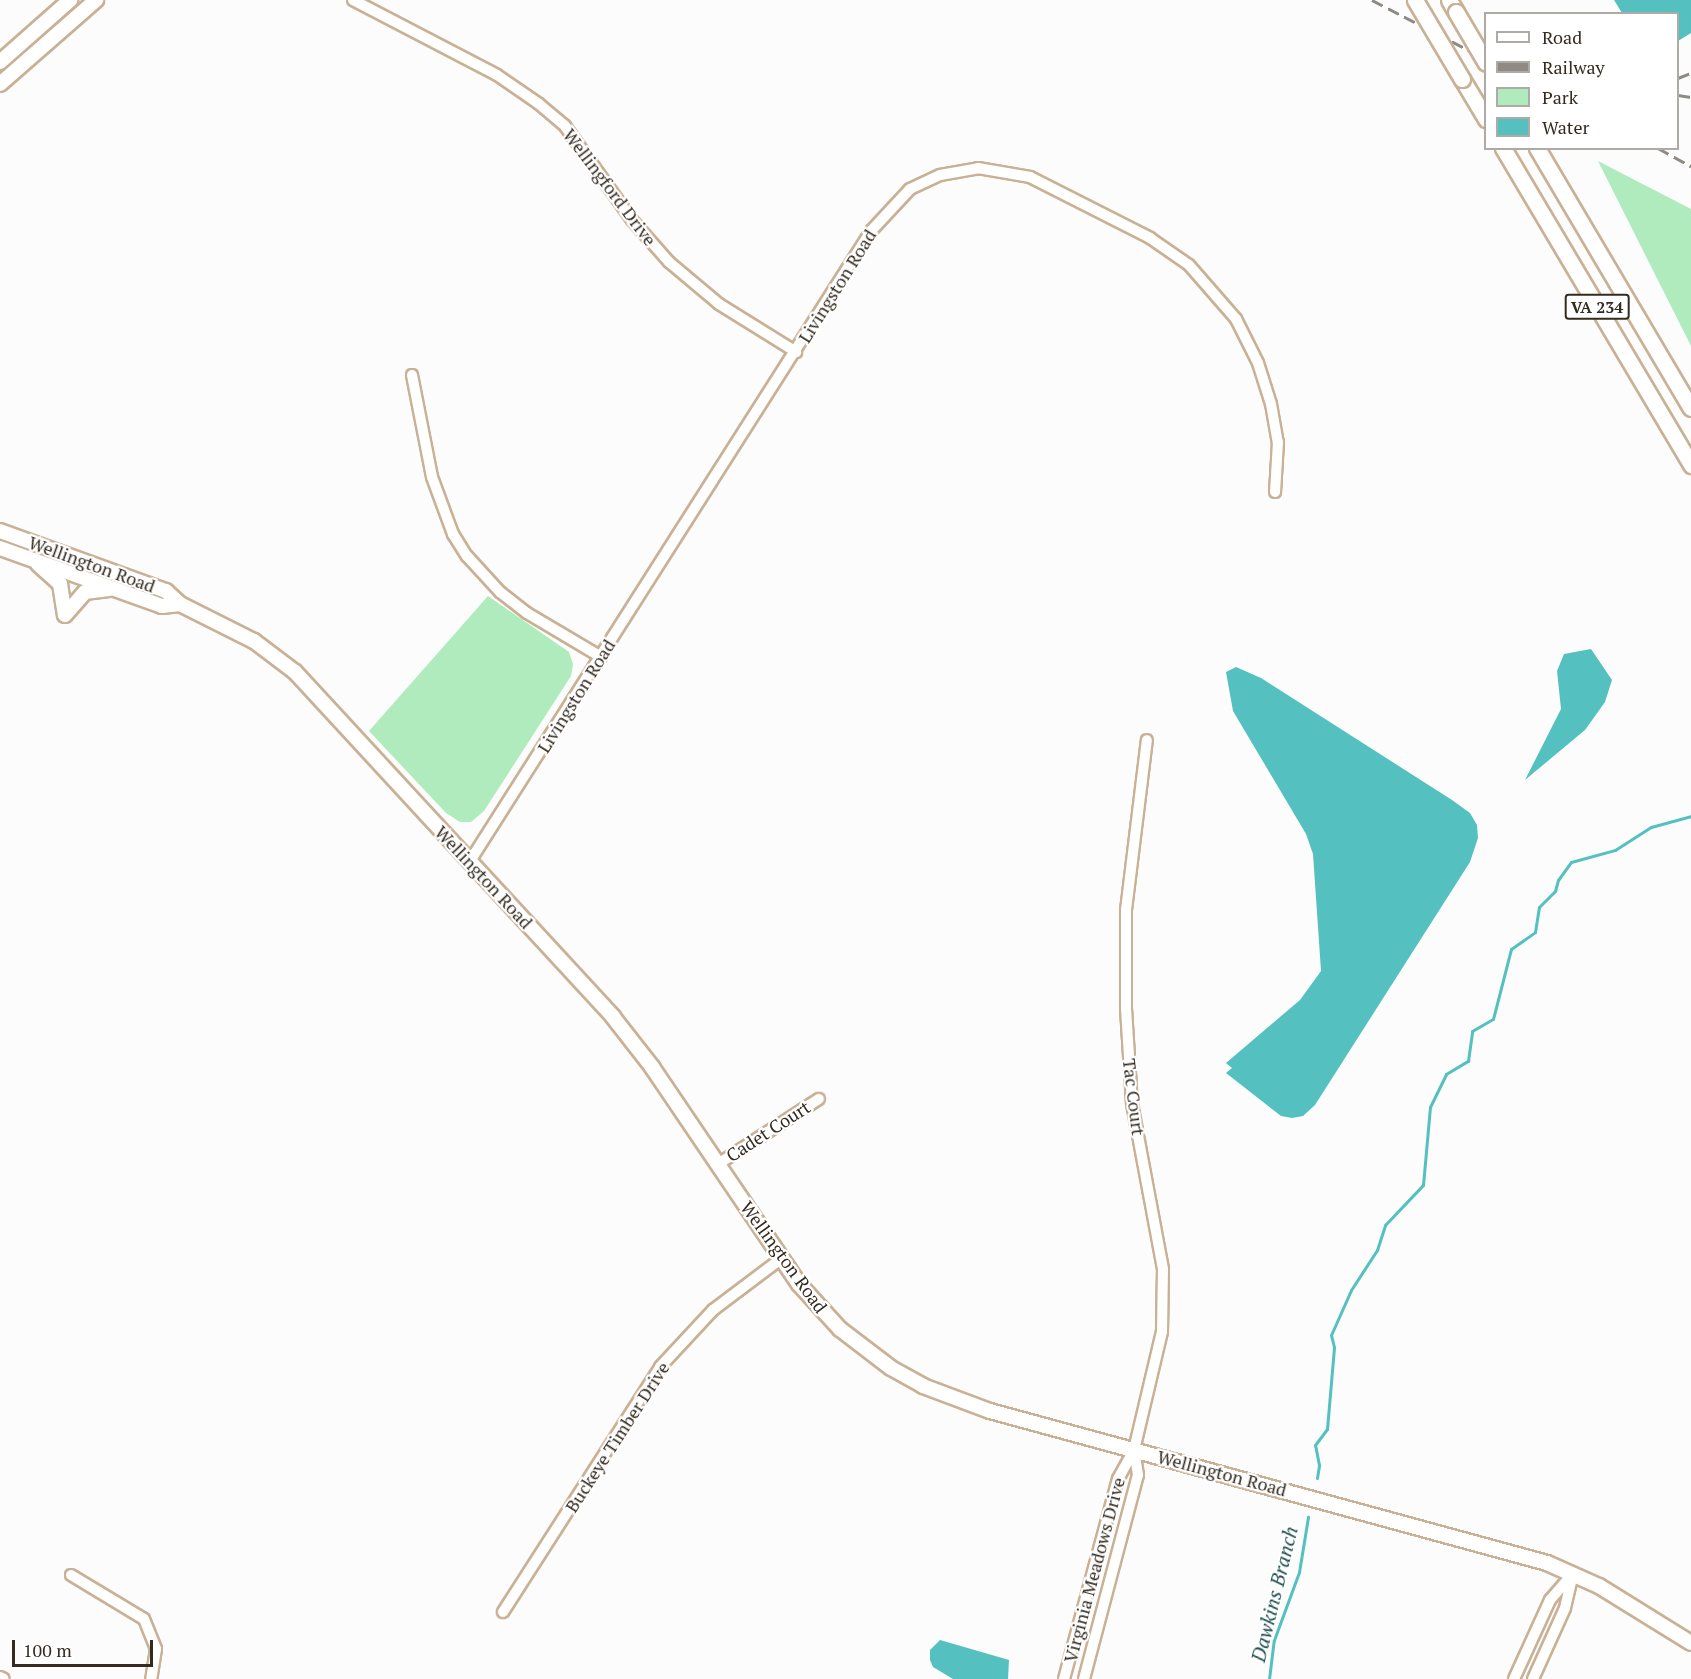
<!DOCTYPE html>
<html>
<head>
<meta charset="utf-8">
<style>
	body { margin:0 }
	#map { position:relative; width:1691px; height:1679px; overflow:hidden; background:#fcfcfc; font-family:"PT Serif",serif }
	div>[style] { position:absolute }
	.green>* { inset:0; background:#b0ebbd }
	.water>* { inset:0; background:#54c0c0 }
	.stream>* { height:3px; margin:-1.5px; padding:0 1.5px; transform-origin:1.5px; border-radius:1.5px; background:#54c0c0 }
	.roads { filter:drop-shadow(2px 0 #c9b195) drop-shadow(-2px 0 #c9b195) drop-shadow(0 2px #c9b195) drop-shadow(0 -2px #c9b195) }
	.minor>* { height:10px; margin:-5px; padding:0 5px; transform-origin:5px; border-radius:5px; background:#fff }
	.major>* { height:14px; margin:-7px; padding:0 7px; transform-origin:7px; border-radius:7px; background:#fff }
	.highway>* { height:15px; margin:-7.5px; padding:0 7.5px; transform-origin:7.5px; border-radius:7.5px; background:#fff }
	.rail>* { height:3px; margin-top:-1.5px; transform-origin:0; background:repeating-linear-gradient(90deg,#8f8a84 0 12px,transparent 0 18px) }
	.bridges { filter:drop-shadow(2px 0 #c9b195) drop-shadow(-2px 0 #c9b195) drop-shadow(0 2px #c9b195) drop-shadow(0 -2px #c9b195) }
	.highway-bridge>* { height:15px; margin:-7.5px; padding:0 7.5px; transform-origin:7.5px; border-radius:7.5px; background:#fff }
	span { translate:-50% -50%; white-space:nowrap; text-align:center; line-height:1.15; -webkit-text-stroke:4.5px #fff; paint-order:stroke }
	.shield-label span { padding:2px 4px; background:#fff; border:2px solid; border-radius:4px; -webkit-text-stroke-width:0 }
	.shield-label { font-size:16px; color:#342b20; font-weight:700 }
	.street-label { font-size:18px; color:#342b20 }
	.water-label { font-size:20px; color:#1d4d4d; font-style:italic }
	.legend { position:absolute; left:1484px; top:12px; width:195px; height:138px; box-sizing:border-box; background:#fff; border:2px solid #aeaaa6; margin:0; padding:8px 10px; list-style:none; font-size:18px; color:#342b20 }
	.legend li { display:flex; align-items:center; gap:12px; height:30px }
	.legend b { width:30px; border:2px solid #aeaaa6 }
	.scale { position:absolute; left:12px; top:1640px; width:141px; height:27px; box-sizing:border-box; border:3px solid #342b20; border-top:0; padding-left:8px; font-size:18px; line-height:21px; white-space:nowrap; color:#342b20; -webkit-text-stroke:4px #fff; paint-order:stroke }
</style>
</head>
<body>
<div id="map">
	<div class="green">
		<div style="clip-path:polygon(1598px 161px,1691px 209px,1691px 346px)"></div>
		<div style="clip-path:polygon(488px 596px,569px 652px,573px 664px,571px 676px,484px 811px,471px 822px,460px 822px,446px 813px,369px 731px)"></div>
	</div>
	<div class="water">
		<div style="clip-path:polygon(1614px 0,1691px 0,1691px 33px,1678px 41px,1678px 14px,1622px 13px)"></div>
		<div style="clip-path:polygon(1591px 649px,1612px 680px,1605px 702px,1585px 730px,1525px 780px,1561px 709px,1557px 671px,1564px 654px)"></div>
		<div style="clip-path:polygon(1236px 667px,1261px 678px,1452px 800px,1470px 813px,1477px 825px,1478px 838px,1470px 862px,1315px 1105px,1303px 1116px,1292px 1118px,1281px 1116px,1226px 1073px,1232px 1068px,1226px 1063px,1300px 1000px,1321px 971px,1313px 854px,1306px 834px,1233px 711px,1226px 672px)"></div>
		<div style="clip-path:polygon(940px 1640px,1009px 1660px,1008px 1679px,953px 1679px,933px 1667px,930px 1660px,930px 1650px)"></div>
	</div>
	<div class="stream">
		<div style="left:1317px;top:1478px;width:13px;rotate:-81deg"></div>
		<div style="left:1319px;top:1465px;width:20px;rotate:-101deg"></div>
		<div style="left:1315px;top:1445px;width:20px;rotate:-53deg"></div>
		<div style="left:1327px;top:1429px;width:82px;rotate:-85.1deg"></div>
		<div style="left:1334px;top:1347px;width:12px;rotate:-104deg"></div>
		<div style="left:1331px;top:1335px;width:49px;rotate:-66deg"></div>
		<div style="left:1351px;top:1290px;width:48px;rotate:-57deg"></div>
		<div style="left:1377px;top:1250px;width:26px;rotate:-72deg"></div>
		<div style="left:1385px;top:1225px;width:55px;rotate:-46.5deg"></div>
		<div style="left:1423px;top:1185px;width:78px;rotate:-84.9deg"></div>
		<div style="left:1430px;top:1107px;width:37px;rotate:-64deg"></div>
		<div style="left:1446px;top:1074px;width:26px;rotate:-31deg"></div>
		<div style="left:1468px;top:1061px;width:30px;rotate:-82deg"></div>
		<div style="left:1472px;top:1031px;width:24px;rotate:-30deg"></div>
		<div style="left:1493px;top:1019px;width:72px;rotate:-75.6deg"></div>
		<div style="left:1511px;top:949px;width:29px;rotate:-35deg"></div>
		<div style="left:1535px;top:932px;width:25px;rotate:-81deg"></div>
		<div style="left:1539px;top:907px;width:23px;rotate:-45deg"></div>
		<div style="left:1555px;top:891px;width:11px;rotate:-75deg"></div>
		<div style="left:1558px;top:880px;width:22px;rotate:-54deg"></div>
		<div style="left:1571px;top:862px;width:46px;rotate:-15.3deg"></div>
		<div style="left:1615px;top:850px;width:43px;rotate:-32.6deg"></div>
		<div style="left:1651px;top:827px;width:41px;rotate:-15.4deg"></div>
		<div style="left:1269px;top:1679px;width:39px;rotate:-83deg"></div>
		<div style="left:1274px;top:1640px;width:72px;rotate:-69.8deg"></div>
		<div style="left:1299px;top:1572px;width:56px;rotate:-80.7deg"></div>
	</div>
	<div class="roads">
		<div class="minor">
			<div style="left:353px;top:0;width:162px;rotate:27.5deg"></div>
			<div style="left:497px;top:75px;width:51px;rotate:34.6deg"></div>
			<div style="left:539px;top:104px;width:34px;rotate:40deg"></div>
			<div style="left:565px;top:126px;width:115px;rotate:54.5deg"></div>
			<div style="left:632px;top:220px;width:56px;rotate:48.6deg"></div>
			<div style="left:669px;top:262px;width:65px;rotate:40deg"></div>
			<div style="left:719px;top:304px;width:91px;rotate:31.9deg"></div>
			<div style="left:412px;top:375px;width:104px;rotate:78.9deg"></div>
			<div style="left:432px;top:477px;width:61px;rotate:69.8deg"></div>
			<div style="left:453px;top:534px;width:26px;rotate:58deg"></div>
			<div style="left:467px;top:556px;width:49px;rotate:47.5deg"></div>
			<div style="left:500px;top:592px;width:34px;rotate:38deg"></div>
			<div style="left:527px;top:613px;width:86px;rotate:30.7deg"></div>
			<div style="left:470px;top:861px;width:747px;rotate:-57.52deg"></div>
			<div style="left:871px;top:231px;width:57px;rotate:-47.1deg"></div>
			<div style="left:910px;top:189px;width:33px;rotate:-25deg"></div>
			<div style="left:940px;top:175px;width:39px;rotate:-10deg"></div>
			<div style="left:978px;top:168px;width:53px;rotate:9.8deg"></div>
			<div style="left:1030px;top:177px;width:135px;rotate:26.9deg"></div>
			<div style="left:1150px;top:238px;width:47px;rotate:34.7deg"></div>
			<div style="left:1189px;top:265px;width:72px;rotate:49deg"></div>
			<div style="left:1236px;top:319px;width:49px;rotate:63.4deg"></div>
			<div style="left:1258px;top:363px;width:43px;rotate:72.4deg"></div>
			<div style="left:1271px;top:404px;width:39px;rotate:80deg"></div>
			<div style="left:1278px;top:442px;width:50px;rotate:93.4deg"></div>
			<div style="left:718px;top:1164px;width:120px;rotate:-32.8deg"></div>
			<div style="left:71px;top:1575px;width:85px;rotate:31.1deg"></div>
			<div style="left:144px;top:1619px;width:32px;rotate:68deg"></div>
			<div style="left:156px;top:1649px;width:30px;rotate:99deg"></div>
			<div style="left:503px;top:1612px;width:291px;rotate:-57.3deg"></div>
			<div style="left:660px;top:1367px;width:78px;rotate:-47.1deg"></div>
			<div style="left:713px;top:1310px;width:86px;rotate:-37deg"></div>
			<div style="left:0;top:1677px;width:4px;rotate:27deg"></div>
			<div style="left:1064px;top:1679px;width:207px;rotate:-74.9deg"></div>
			<div style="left:1118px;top:1479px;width:33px;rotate:-61deg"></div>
			<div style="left:1134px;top:1450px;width:121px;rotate:-76.7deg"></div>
			<div style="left:1162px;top:1332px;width:63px;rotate:-89.1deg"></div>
			<div style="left:1163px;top:1269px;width:168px;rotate:-100.6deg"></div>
			<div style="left:1132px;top:1104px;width:95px;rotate:-93.6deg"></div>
			<div style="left:1126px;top:1009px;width:99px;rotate:-90deg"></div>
			<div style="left:1126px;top:910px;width:171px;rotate:-83deg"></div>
			<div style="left:1084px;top:1679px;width:211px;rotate:-75.2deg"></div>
			<div style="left:1138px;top:1475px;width:25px;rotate:-99deg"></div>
			<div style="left:1514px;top:1679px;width:87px;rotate:-65.5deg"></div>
			<div style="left:1550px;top:1600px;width:35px;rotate:-49deg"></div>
			<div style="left:1533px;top:1679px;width:78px;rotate:-65.7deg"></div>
			<div style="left:1565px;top:1608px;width:35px;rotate:-77deg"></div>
		</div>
		<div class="major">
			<div style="left:0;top:62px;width:94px;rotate:-41.5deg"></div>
			<div style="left:0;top:84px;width:128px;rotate:-41.2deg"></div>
			<div style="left:0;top:531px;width:177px;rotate:19.9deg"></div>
			<div style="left:166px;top:591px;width:19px;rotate:43deg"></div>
			<div style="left:180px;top:604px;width:83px;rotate:26.6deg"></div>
			<div style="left:254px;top:641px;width:51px;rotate:37.1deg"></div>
			<div style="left:295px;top:672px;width:469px;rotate:47.3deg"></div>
			<div style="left:613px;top:1017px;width:63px;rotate:52deg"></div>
			<div style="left:652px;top:1067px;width:262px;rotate:55.9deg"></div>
			<div style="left:799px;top:1284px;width:61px;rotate:47.7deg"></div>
			<div style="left:840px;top:1329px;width:64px;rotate:37.4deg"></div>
			<div style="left:891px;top:1368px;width:37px;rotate:29deg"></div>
			<div style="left:923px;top:1386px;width:72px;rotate:20.5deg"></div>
			<div style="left:990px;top:1411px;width:577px;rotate:15.26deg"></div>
			<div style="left:1547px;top:1563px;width:57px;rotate:23.9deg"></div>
			<div style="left:1599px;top:1586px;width:108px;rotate:31.8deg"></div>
			<div style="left:0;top:548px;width:172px;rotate:19.7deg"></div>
			<div style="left:162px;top:606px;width:18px;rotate:-6deg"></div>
			<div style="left:38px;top:564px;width:30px;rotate:42deg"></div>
			<div style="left:60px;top:584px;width:31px;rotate:81deg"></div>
			<div style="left:65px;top:615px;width:30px;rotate:-49deg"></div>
			<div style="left:85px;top:592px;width:24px;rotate:-7deg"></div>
		</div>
		<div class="highway">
			<div style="left:1449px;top:0;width:14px;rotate:60deg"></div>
			<div style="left:1462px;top:79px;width:47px;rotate:59deg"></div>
			<div style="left:1503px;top:148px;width:369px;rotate:59.3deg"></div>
			<div style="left:1537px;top:148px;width:302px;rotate:59.4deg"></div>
		</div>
	</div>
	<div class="rail">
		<div style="left:1372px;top:0;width:128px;rotate:27.4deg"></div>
		<div style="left:1678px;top:78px;width:14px;rotate:-21deg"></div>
		<div style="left:1678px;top:95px;width:13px;rotate:9deg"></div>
		<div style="left:1658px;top:148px;width:38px;rotate:29deg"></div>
	</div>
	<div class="bridges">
		<div class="highway-bridge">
			<div style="left:1415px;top:0;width:92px;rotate:59.3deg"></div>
			<div style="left:1456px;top:12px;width:59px;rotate:59.5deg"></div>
		</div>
	</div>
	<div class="shield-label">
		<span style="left:1597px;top:307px">VA 234</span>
	</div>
	<div class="street-label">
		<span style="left:610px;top:187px;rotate:53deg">Wellingford Drive</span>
		<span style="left:837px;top:286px;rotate:-58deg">Livingston Road</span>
		<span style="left:92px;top:564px;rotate:20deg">Wellington Road</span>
		<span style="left:576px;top:696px;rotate:-58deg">Livingston Road</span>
		<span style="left:484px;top:877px;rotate:47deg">Wellington Road</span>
		<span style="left:1134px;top:1097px;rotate:83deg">Tac Court</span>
		<span style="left:768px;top:1131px;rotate:-33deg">Cadet Court</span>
		<span style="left:784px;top:1257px;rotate:54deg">Wellington Road</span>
		<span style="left:617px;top:1437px;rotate:-57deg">Buckeye Timber Drive</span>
		<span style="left:1222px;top:1473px;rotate:15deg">Wellington Road</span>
		<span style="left:1094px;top:1570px;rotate:-75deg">Virginia Meadows Drive</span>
	</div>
	<div class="water-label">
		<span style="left:1274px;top:1594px;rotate:-76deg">Dawkins Branch</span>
	</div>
	<ul class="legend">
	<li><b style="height:8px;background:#fff"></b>Road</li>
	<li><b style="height:8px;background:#8f8a84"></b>Railway</li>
	<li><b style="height:16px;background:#b0ebbd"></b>Park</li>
	<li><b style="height:16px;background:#54c0c0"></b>Water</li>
	</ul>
	<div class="scale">100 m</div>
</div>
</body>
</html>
